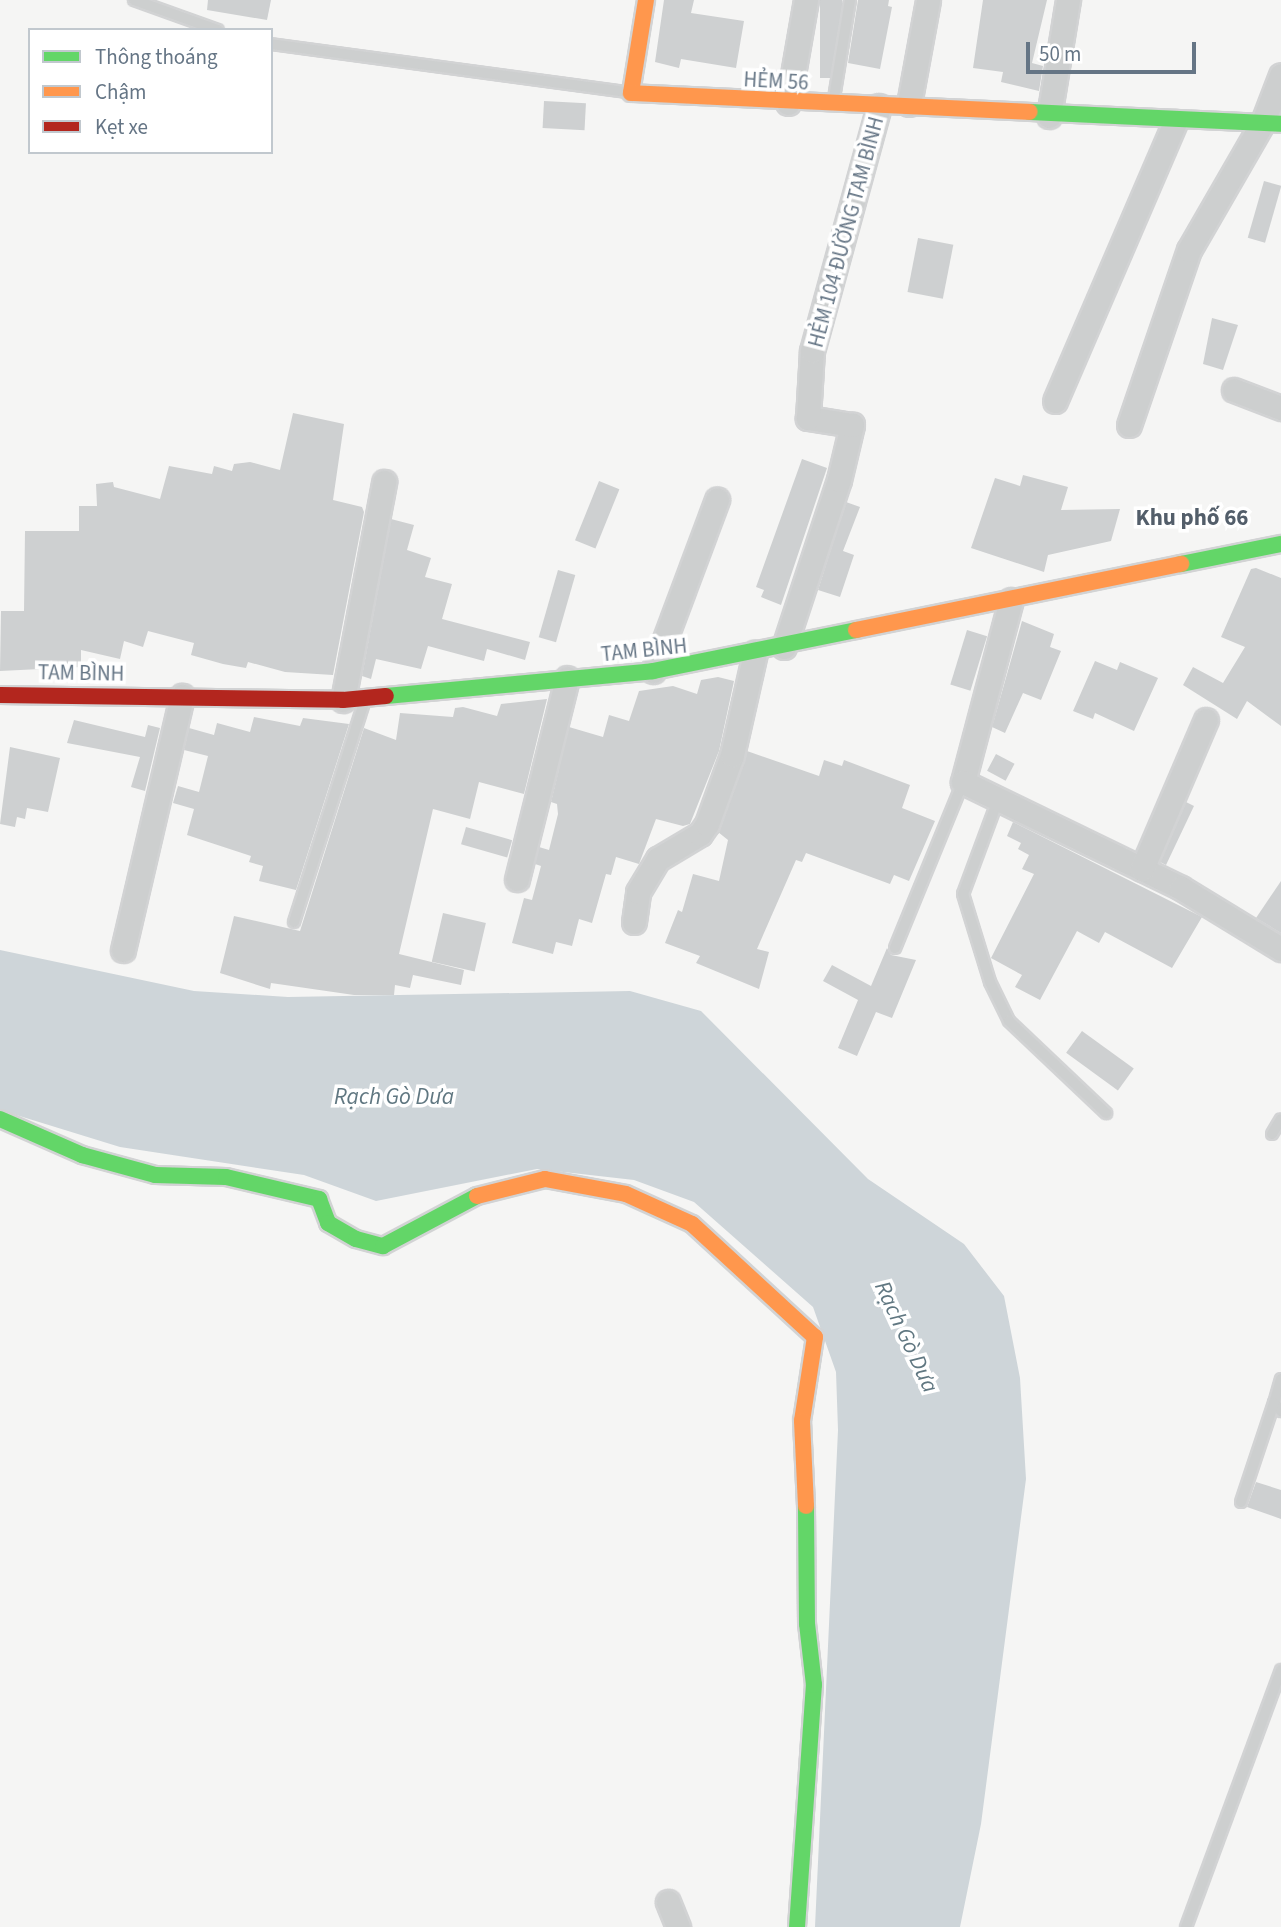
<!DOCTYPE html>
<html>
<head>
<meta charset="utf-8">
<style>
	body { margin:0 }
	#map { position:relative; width:1281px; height:1927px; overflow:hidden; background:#f5f5f4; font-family:"Source Sans 3",sans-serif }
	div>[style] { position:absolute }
	.water>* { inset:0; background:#ced5d9 }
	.building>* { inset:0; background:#ced0d1; transform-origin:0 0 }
	.roads { filter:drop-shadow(2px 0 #d2d3d4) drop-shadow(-2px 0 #d2d3d4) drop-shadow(0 2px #d2d3d4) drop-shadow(0 -2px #d2d3d4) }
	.lane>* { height:10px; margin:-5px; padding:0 5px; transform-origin:5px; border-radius:5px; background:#cdcfcf }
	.street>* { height:23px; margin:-11.5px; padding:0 11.5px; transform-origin:11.5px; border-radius:11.5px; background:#cdcfcf }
	.fast>* { height:16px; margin:-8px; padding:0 8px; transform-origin:8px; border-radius:8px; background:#63d668 }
	.slow>* { height:16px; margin:-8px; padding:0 8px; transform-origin:8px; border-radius:8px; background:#ff974d }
	.jam>* { height:16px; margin:-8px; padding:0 8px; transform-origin:8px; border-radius:8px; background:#b3261e }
	span { translate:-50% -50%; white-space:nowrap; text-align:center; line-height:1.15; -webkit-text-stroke:7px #fff; paint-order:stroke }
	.street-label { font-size:21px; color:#657585 }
	.neighbourhood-label { font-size:23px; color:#535e6a; font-weight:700 }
	.water-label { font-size:23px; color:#607781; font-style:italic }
	.legend { position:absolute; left:28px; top:28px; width:245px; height:126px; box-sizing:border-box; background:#fff; border:2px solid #c1c8ce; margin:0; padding:9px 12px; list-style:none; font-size:21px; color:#657585 }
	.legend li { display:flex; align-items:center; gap:14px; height:35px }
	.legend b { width:35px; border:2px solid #c1c8ce }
	.scale { position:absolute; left:1026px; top:42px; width:170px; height:32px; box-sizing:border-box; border:4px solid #657585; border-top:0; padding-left:9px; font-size:21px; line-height:24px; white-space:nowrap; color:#657585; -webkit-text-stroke:5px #fff; paint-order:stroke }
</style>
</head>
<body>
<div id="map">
	<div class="water">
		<div style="clip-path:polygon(0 950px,194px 991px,288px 997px,630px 991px,701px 1011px,868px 1179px,964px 1244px,1004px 1296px,1020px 1378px,1026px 1479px,981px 1824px,960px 1927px,815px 1927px,838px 1430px,836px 1372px,813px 1307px,694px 1202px,634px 1180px,537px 1169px,376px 1201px,304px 1175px,120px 1147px,0 1110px)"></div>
	</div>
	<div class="building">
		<div style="clip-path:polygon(208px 0,271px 0,267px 20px,207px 10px)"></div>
		<div style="clip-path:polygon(664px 0,694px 0,691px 13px,744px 21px,736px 68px,681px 59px,679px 68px,655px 62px)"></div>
		<div style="left:820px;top:0;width:22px;height:78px"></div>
		<div style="clip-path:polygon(858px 0,889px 0,888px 6px,892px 7px,880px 69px,848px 63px)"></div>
		<div style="clip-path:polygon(983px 0,1047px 0,1032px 63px,1043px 66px,1039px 91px,1001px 82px,1003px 72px,973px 68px)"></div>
		<div style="left:544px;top:101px;width:42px;height:27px;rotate:3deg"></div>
		<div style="left:1264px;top:181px;width:18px;height:59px;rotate:16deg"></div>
		<div style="left:918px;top:238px;width:36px;height:55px;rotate:11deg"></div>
		<div style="clip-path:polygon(1212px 318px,1238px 325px,1223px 370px,1203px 364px)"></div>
		<div style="clip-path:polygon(293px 413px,344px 424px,333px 500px,362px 507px,364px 512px,333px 675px,285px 672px,248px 662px,246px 668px,223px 664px,191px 655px,194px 643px,148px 631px,143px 647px,124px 641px,120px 659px,81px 650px,81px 667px,0 671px,1px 611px,24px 611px,25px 531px,79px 531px,79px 506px,97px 506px,96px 484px,113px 482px,114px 487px,160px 499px,169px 466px,212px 474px,214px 466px,232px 471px,234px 464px,250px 462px,280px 470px)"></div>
		<div style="clip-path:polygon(802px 459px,827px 468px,781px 605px,761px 597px,764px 590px,756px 587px)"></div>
		<div style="clip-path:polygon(1023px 475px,1068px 487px,1061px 510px,1120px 509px,1111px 541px,1048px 555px,1044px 572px,971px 548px,995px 478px,1020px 486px)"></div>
		<div style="left:599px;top:481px;width:22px;height:64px;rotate:22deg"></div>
		<div style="clip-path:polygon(846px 502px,860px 507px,843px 551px,854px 555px,840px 597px,818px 590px)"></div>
		<div style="clip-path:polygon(391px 519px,414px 525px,407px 550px,431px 558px,425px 577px,452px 584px,442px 619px,530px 642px,525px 660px,487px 649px,484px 661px,428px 646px,421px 669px,376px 659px,371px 679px,362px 676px)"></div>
		<div style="clip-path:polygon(1256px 568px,1281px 578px,1281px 726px,1247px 701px,1237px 719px,1183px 685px,1193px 667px,1223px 683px,1245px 647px,1221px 637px,1251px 569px)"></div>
		<div style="left:558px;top:570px;width:18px;height:70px;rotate:16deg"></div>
		<div style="clip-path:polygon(1022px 621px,1054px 634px,1050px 647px,1061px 651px,1041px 700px,1023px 693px,1005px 733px,992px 727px)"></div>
		<div style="left:967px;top:630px;width:21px;height:57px;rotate:17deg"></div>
		<div style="clip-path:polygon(1095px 661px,1117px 670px,1120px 662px,1158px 678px,1134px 731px,1095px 713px,1093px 719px,1073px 711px)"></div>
		<div style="clip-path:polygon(718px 677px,734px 681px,719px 751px,690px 824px,683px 826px,656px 819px,639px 864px,616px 857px,611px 875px,606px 874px,592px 923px,579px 919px,572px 946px,556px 942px,553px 954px,512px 943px,524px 898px,532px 900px,541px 866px,535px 864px,539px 847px,549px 850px,558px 814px,557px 804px,551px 802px,569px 727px,603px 737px,609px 715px,629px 721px,639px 691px,673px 686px,697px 694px,701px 680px)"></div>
		<div style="clip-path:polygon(547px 699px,524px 794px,479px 782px,470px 819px,433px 809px,399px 954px,464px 970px,461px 985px,413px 975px,410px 988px,395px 985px,394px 995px,354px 995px,271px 983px,270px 989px,220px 973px,234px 916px,300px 931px,364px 728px,396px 740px,400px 713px,453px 717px,455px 708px,463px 707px,497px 716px,501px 704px)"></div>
		<div style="clip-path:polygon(254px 717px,300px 726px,303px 718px,349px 724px,296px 890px,259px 881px,263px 866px,249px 862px,251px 856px,187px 835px,194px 809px,173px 803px,178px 786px,199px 792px,208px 756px,184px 750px,189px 728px,214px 735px,217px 723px,250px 732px)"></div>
		<div style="clip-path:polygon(74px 720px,145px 737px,148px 725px,160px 728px,145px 791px,131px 787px,140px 757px,67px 743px)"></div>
		<div style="clip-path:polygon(10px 747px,60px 758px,48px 812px,27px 808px,25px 819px,17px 817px,15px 827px,0 824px)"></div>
		<div style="clip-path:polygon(747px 751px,819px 776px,824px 760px,842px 766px,844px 760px,910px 785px,902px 808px,935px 821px,909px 881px,894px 875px,890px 884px,806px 853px,802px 862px,796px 860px,757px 949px,769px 952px,759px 989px,696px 963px,700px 956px,665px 943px,678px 910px,682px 912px,693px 874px,719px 881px,728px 840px,718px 832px)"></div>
		<div style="left:996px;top:754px;width:21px;height:19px;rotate:28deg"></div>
		<div style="clip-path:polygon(1186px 802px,1194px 806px,1166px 865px,1160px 862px)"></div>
		<div style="clip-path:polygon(1013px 822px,1202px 917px,1172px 968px,1105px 932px,1099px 943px,1077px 931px,1040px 1000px,1015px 987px,1022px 975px,991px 958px,1034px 874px,1022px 869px,1029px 855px,1018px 849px,1021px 843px,1007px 836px)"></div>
		<div style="left:466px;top:827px;width:48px;height:18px;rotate:16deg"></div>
		<div style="clip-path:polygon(1281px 881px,1281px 933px,1256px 918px)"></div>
		<div style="left:443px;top:913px;width:44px;height:50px;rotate:13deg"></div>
		<div style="clip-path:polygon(887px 948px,891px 955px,916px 960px,892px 1018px,876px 1012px,857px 1056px,838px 1048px,858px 1000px,823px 981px,832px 965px,871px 986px)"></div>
		<div style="left:1082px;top:1031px;width:64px;height:27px;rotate:36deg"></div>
		<div style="clip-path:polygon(1256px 1482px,1281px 1490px,1281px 1519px,1247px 1507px)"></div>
	</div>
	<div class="roads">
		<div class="lane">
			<div style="left:134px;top:0;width:89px;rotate:19.7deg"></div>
			<div style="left:271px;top:44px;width:360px;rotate:7.7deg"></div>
			<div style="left:834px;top:98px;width:99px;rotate:-80.7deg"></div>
			<div style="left:998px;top:800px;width:100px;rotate:110.4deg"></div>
			<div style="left:963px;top:894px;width:92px;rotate:72.9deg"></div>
			<div style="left:990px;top:982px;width:43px;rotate:64deg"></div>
			<div style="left:1009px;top:1021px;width:134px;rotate:43.5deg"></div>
			<div style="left:294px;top:922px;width:231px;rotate:-72.3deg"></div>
			<div style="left:895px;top:948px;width:179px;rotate:-67.7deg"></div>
			<div style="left:1272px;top:1134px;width:17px;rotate:-59deg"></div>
			<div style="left:1281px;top:1379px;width:25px;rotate:106deg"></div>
			<div style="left:1274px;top:1403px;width:11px;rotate:49deg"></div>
			<div style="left:1241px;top:1502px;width:104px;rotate:-71.6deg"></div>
			<div style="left:1186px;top:1927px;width:274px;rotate:-69.7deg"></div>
		</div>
		<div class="street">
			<div style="left:788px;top:103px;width:105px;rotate:-80.1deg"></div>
			<div style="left:909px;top:104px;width:106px;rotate:-79.6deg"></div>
			<div style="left:1049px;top:116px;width:118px;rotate:-80.7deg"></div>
			<div style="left:1234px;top:390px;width:50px;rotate:21deg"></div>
			<div style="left:1055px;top:401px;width:304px;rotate:-66.7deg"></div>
			<div style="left:1129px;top:425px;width:185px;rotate:-71.1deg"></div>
			<div style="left:1189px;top:250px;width:148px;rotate:-60deg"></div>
			<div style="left:1263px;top:122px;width:50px;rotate:-69deg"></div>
			<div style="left:1011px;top:600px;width:188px;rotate:104.8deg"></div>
			<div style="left:963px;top:782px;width:242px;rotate:25.9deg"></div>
			<div style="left:1181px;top:888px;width:117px;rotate:31.4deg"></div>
			<div style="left:784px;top:647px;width:176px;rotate:-71.8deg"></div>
			<div style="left:839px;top:480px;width:57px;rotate:-76.7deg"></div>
			<div style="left:852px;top:425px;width:45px;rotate:-171deg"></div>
			<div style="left:808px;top:418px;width:67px;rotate:-86.6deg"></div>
			<div style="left:812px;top:351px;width:254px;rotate:-74.7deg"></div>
			<div style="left:653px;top:671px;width:183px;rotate:-69.5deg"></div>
			<div style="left:343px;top:700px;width:222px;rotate:-79.3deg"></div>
			<div style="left:1142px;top:869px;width:162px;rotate:-66.8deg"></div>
			<div style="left:517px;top:879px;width:207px;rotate:-76deg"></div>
			<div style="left:634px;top:922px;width:30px;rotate:-82deg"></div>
			<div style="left:638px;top:892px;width:39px;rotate:-59deg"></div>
			<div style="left:658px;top:859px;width:49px;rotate:-30.8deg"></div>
			<div style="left:700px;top:834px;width:12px;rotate:-55deg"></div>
			<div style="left:707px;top:824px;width:73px;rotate:-70.1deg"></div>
			<div style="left:732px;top:755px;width:105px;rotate:-77.3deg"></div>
			<div style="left:123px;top:950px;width:261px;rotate:-76.9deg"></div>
			<div style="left:668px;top:1902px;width:27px;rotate:68deg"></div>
		</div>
		<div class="fast">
			<div style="left:1030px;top:112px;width:251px;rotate:2.7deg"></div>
			<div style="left:1181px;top:564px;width:102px;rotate:-11.3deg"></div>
			<div style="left:386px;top:696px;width:268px;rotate:-5.3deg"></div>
			<div style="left:653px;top:671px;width:207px;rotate:-11.4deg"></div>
			<div style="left:0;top:1119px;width:90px;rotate:23.7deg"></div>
			<div style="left:82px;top:1155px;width:76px;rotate:15.3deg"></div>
			<div style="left:155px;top:1175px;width:71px;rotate:1.6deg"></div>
			<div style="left:226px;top:1177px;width:96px;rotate:13.3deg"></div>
			<div style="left:319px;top:1199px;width:26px;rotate:69deg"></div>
			<div style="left:328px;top:1223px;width:32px;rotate:30deg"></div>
			<div style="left:356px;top:1239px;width:28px;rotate:15deg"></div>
			<div style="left:383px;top:1246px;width:106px;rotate:-28deg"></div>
			<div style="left:797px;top:1927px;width:243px;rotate:-86deg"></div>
			<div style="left:814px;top:1685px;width:61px;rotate:-96.5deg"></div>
			<div style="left:807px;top:1624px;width:118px;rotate:-90.5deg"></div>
		</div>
		<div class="slow">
			<div style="left:646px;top:0;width:94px;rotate:99.2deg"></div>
			<div style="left:631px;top:93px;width:399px;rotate:2.7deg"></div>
			<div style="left:856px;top:630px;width:332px;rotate:-11.5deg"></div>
			<div style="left:477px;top:1196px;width:70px;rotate:-14deg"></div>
			<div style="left:545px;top:1179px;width:82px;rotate:10.5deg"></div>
			<div style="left:626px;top:1194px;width:72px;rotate:24.4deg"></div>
			<div style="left:692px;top:1224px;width:167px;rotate:42.6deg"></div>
			<div style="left:815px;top:1337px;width:85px;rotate:98.8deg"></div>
			<div style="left:802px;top:1421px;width:85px;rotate:87.3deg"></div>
		</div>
		<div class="jam">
			<div style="left:0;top:695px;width:343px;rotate:0.8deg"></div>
			<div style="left:343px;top:700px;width:43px;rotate:-5.3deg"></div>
		</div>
	</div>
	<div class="street-label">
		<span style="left:776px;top:81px;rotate:3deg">HẺM 56</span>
		<span style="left:846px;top:232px;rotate:-75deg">HẺM 104 ĐƯỜNG TAM BÌNH</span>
		<span style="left:644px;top:650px;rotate:-6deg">TAM BÌNH</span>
		<span style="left:81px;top:673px;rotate:1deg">TAM BÌNH</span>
	</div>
	<div class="neighbourhood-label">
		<span style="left:1192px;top:518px">Khu phố 66</span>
	</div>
	<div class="water-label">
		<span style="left:394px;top:1097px">Rạch Gò Dưa</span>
		<span style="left:906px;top:1337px;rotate:65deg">Rạch Gò Dưa</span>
	</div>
	<ul class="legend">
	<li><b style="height:9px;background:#63d668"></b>Thông thoáng</li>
	<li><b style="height:9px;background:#ff974d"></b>Chậm</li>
	<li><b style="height:9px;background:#b3261e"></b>Kẹt xe</li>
	</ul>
	<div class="scale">50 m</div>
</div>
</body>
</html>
